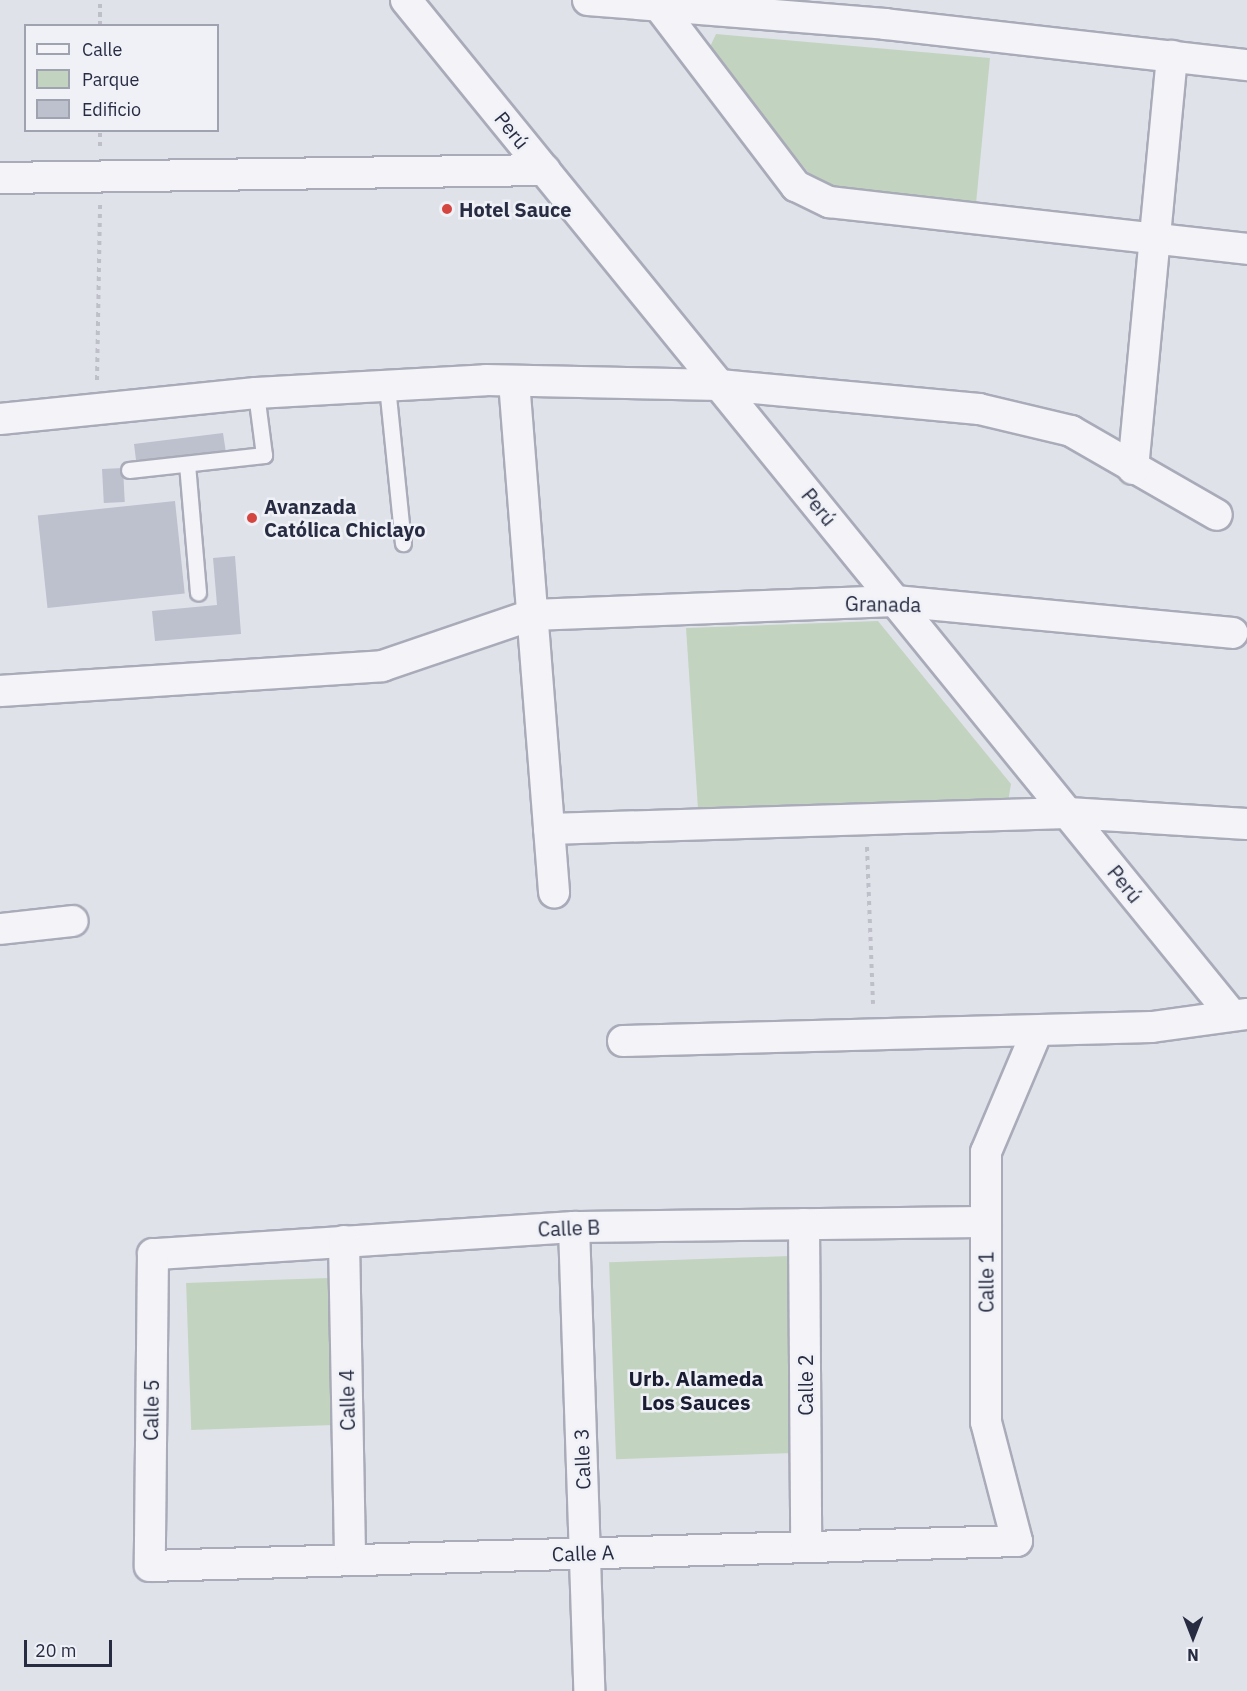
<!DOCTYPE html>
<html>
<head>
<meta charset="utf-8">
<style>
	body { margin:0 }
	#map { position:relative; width:1247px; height:1691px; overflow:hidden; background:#e0e2ea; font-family:"IBM Plex Sans",sans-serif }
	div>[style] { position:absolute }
	.green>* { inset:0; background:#c2d4c0; transform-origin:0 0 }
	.building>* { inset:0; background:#bdc0cd; transform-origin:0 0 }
	.path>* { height:4px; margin-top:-2px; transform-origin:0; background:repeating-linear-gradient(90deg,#bebfc9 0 4.5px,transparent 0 9px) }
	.roads { filter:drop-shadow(2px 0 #a9abb8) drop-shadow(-2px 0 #a9abb8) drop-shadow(0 2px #a9abb8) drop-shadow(0 -2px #a9abb8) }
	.lane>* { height:15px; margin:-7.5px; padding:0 7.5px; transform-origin:7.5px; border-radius:7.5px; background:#f3f3f8 }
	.street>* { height:30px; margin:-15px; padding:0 15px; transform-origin:15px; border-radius:15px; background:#f3f3f8 }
	.dots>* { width:16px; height:16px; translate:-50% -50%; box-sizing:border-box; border:3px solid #eff1f7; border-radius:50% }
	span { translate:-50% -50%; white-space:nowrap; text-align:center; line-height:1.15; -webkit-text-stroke:5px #eff1f7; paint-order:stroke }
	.street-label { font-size:20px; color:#282c42 }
	.poi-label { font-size:20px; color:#282c42; font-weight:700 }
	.left { translate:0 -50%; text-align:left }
	.neighbourhood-label { font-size:21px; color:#1a1d32; font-weight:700 }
	.legend { position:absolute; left:24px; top:24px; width:195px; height:108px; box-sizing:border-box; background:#eff1f7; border:2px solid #9fa2af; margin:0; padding:8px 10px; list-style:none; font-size:18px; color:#282c42 }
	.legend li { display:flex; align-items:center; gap:12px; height:30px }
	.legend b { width:30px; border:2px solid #9fa2af }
	.north { position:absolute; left:1163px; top:1607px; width:60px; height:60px; -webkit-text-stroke:4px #eff1f7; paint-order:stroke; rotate:180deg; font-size:16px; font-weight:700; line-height:24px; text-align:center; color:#282c42 }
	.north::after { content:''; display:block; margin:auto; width:21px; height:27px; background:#282c42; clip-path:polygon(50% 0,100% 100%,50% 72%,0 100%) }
	.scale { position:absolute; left:24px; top:1640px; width:88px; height:27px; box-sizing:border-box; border:3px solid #282c42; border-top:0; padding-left:8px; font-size:18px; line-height:21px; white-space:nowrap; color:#282c42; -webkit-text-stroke:4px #eff1f7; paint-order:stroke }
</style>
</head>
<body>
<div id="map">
	<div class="green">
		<div style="clip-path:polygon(716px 34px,990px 58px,976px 204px,831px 194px,816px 182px,709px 49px)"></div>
		<div style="clip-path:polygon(878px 621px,1011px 784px,1008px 802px,698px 809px,686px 628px)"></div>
		<div style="left:788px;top:1256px;width:197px;height:179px;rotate:88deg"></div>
		<div style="left:329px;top:1278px;width:147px;height:143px;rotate:88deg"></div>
	</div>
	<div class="building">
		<div style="clip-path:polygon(223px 433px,226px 453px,136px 460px,134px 444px)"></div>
		<div style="left:123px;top:468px;width:34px;height:21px;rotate:87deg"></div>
		<div style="left:175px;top:501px;width:93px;height:138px;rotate:84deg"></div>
		<div style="clip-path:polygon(235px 556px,241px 634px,155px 641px,152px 611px,217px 605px,213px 558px)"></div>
	</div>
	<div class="path">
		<div style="left:100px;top:26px;width:26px;rotate:-90deg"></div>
		<div style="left:100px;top:146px;width:16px;rotate:-90deg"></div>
		<div style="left:97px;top:380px;width:175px;rotate:-89deg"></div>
		<div style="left:867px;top:847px;width:157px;rotate:87.8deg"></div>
	</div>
	<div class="roads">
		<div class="lane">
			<div style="left:387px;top:386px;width:158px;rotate:84.2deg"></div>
			<div style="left:187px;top:464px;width:129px;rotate:85.1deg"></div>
			<div style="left:129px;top:470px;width:136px;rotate:-6.3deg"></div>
			<div style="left:264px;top:455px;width:63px;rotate:-97.4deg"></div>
		</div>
		<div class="street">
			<div style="left:406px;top:0;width:1307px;rotate:50.87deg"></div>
			<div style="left:588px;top:0;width:298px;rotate:4.6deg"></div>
			<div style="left:885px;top:24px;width:364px;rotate:6.5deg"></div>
			<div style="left:658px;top:5px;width:228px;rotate:52.7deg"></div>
			<div style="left:796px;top:186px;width:37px;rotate:26deg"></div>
			<div style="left:829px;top:202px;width:421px;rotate:6.4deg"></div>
			<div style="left:0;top:178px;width:545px;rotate:-0.84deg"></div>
			<div style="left:514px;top:381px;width:513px;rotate:85.52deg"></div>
			<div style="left:0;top:419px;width:257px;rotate:-5.8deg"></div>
			<div style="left:256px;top:393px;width:230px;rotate:-3.2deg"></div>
			<div style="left:486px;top:380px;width:234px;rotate:1.2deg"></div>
			<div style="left:720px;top:385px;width:260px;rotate:5.3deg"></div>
			<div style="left:979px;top:409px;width:95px;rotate:13.4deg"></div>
			<div style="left:1071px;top:431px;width:168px;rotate:29.9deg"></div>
			<div style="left:1133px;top:469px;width:415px;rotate:-84.6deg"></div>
			<div style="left:0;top:691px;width:383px;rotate:-3.7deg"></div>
			<div style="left:382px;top:666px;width:158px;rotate:-18.8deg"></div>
			<div style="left:532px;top:615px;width:363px;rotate:-2.2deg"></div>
			<div style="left:895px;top:601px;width:339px;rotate:5.4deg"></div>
			<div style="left:549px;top:829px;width:519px;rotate:-1.77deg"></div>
			<div style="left:1068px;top:813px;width:179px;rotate:3.5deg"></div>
			<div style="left:0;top:929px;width:73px;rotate:-6.3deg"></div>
			<div style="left:623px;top:1041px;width:529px;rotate:-1.52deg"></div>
			<div style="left:1152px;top:1027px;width:96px;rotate:-7.8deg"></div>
			<div style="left:986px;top:1222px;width:412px;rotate:179.3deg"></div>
			<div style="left:574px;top:1227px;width:422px;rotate:176.3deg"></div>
			<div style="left:153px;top:1254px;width:312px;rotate:90.6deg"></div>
			<div style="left:150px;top:1566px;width:867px;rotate:-1.65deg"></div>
			<div style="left:1017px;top:1541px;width:123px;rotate:-104.6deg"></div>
			<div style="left:986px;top:1422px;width:270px;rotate:-90deg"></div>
			<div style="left:986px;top:1152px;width:131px;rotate:-67.1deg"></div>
			<div style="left:804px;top:1224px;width:323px;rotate:89.6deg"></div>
			<div style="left:574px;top:1227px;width:464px;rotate:88.1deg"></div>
			<div style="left:344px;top:1241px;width:319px;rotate:88.9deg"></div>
		</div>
	</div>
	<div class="dots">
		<div style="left:447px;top:209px;background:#d5453f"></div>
		<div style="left:252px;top:518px;background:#d5453f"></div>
	</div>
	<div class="street-label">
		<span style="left:512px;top:130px;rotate:51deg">Perú</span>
		<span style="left:819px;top:507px;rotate:51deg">Perú</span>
		<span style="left:883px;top:604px;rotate:1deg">Granada</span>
		<span style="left:1125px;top:884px;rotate:51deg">Perú</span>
		<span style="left:569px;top:1228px;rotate:-2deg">Calle B</span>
		<span style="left:986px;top:1282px;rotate:-90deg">Calle 1</span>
		<span style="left:805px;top:1385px;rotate:-90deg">Calle 2</span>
		<span style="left:347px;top:1400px;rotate:-91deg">Calle 4</span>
		<span style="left:151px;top:1410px;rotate:-89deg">Calle 5</span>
		<span style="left:582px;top:1459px;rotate:-92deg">Calle 3</span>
		<span style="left:583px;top:1553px;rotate:-2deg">Calle A</span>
	</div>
	<div class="poi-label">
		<span class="left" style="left:459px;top:209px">Hotel Sauce</span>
		<span class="left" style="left:264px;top:518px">Avanzada<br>Católica Chiclayo</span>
	</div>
	<div class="neighbourhood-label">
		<span style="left:696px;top:1390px">Urb. Alameda<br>Los Sauces</span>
	</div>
	<ul class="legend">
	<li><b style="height:8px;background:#f3f3f8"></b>Calle</li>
	<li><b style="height:16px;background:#c2d4c0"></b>Parque</li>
	<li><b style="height:16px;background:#bdc0cd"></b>Edificio</li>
	</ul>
	<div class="north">N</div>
	<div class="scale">20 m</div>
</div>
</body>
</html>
